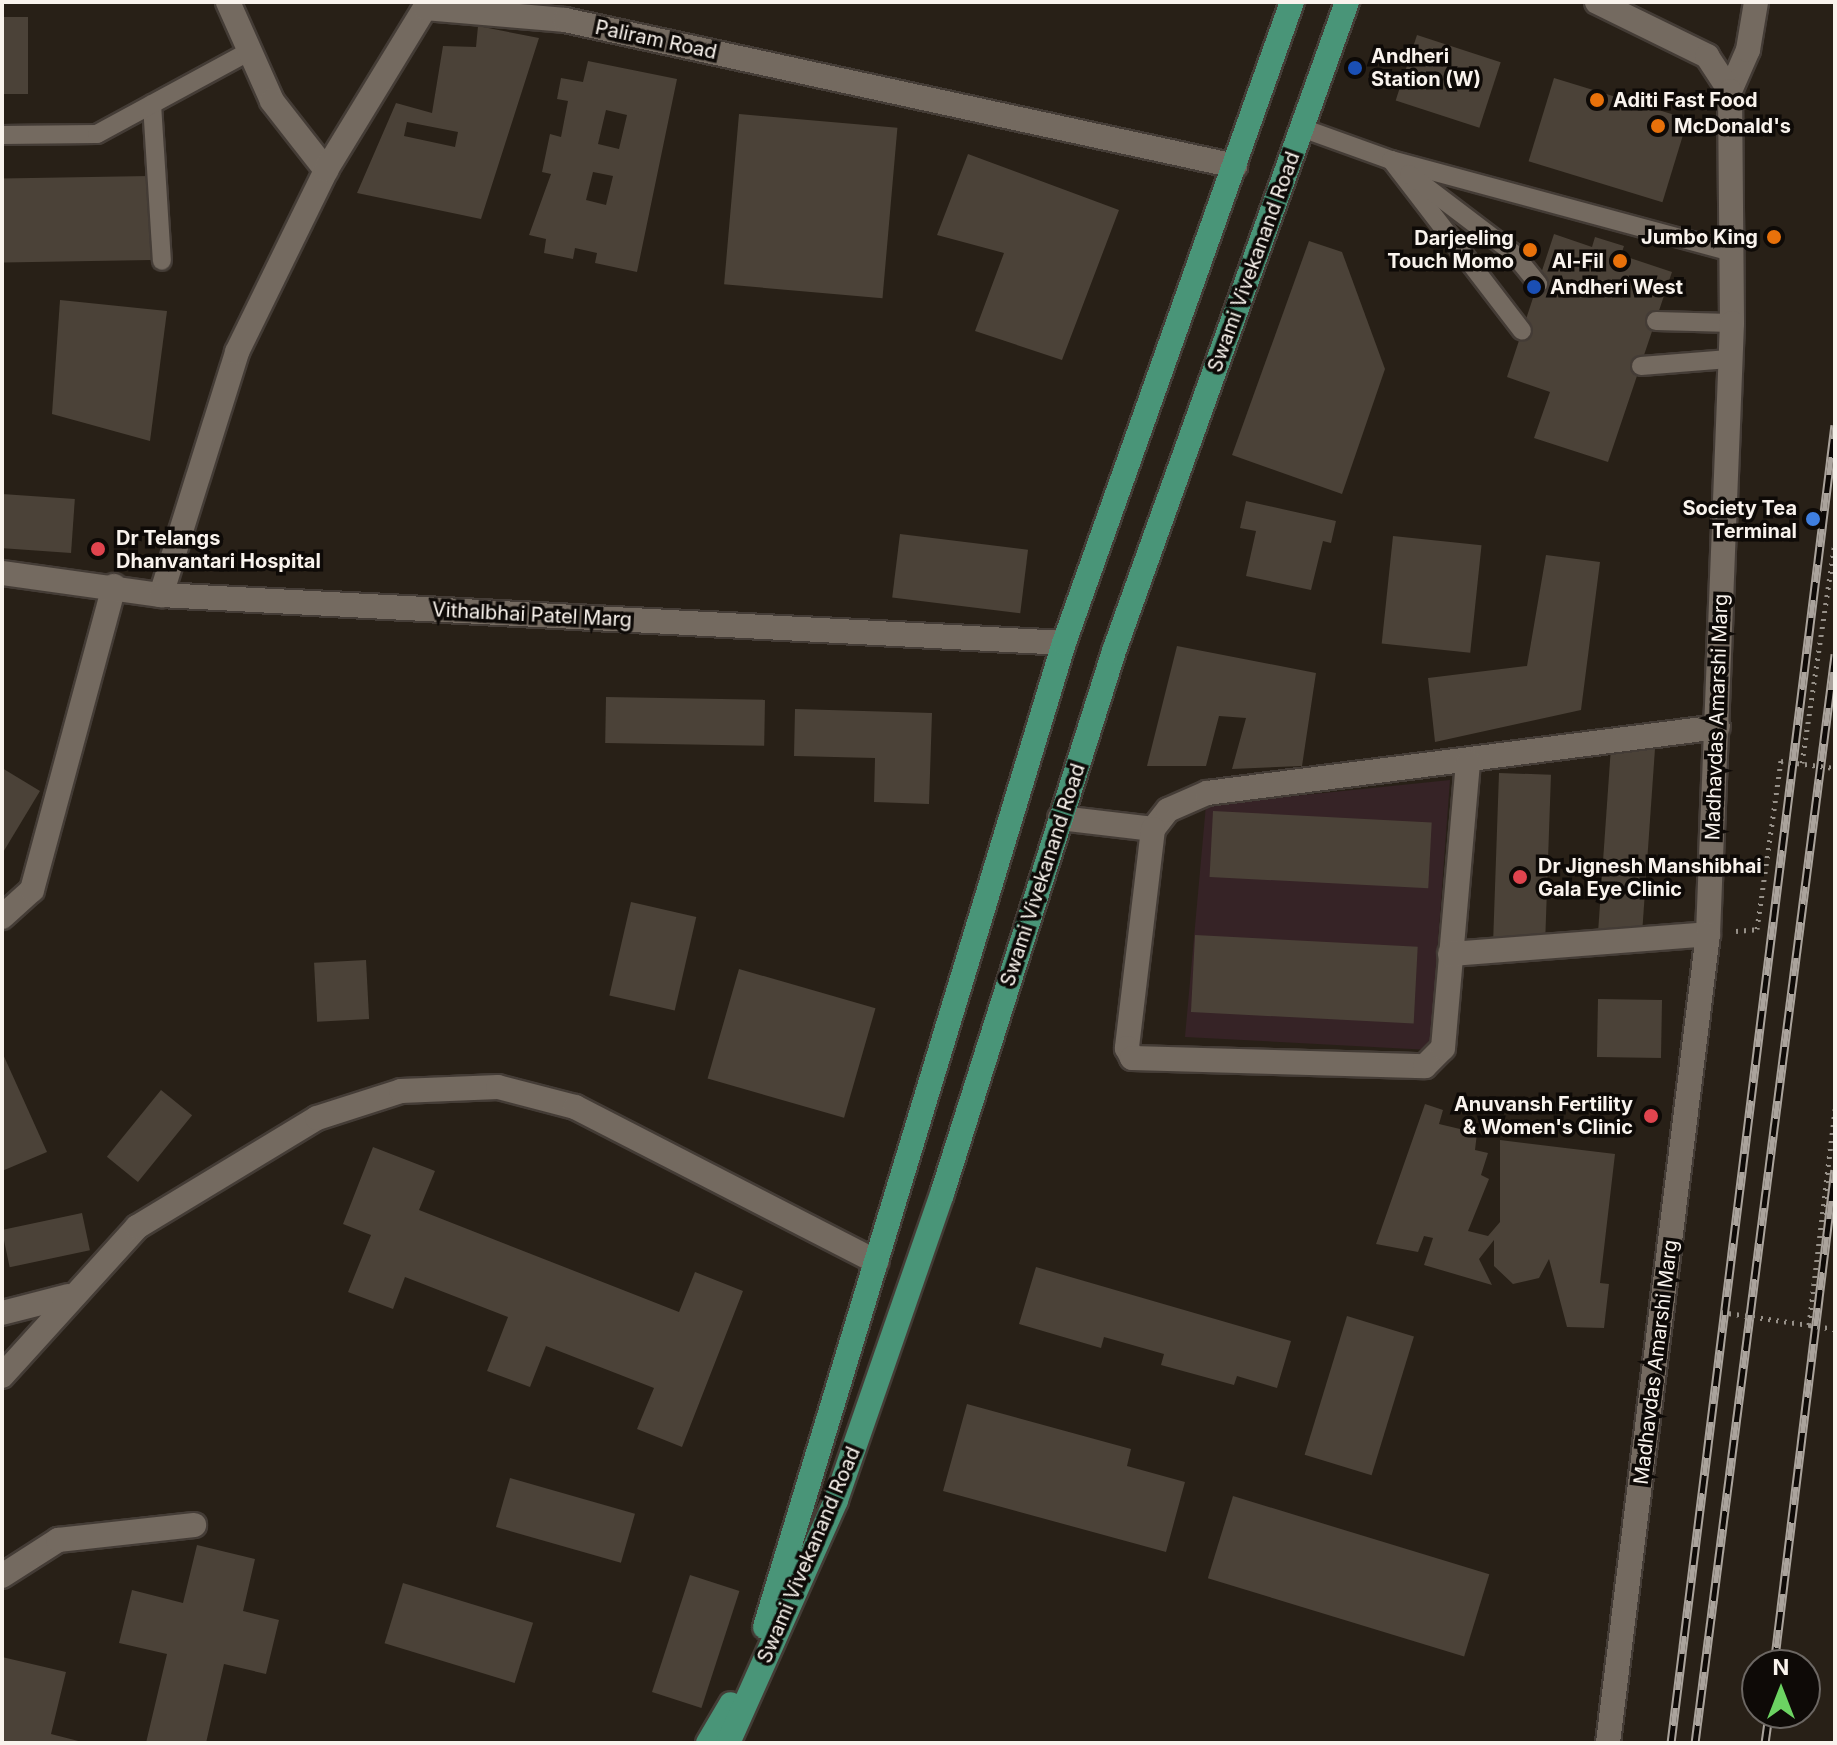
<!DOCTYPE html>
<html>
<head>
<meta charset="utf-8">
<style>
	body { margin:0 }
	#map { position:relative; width:1837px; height:1745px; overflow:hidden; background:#282017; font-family:Inter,sans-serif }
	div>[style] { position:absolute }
	.commercial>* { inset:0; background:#362326 }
	.building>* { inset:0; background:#4b4238; transform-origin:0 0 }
	.path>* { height:5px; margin-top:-2.5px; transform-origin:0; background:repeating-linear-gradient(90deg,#979189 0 2px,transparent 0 8px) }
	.roads { filter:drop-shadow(2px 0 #443c36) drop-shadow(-2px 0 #443c36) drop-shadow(0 2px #443c36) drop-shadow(0 -2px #443c36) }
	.service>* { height:18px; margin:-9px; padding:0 9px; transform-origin:9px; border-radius:9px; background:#746a60 }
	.pedestrian>* { height:24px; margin:-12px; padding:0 12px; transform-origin:12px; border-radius:12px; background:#746a60 }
	.minor>* { height:24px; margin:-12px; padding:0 12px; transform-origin:12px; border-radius:12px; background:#746a60 }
	.tertiary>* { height:24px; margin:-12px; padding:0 12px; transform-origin:12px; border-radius:12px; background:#746a60 }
	.primary>* { height:24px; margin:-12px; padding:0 12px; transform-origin:12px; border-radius:12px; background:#499578 }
	.rail>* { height:9px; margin-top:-4.5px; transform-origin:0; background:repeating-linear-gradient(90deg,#0e0a07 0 18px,#aaa39c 0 36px); box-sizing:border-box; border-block:2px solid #aaa39c }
	.path-bridge>* { height:5px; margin-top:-2.5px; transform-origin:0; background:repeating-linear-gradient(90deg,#979189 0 2px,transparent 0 8px) }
	.dots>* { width:22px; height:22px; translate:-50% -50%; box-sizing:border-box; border:4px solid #0e0a07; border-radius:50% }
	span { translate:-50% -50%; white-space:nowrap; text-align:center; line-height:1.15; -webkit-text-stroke:7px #0e0a07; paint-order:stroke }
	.street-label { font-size:20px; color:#f9f3ed }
	.poi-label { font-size:20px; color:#f9f3ed; font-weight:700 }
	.left { translate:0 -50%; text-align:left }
	.right { translate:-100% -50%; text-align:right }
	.frame { position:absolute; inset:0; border:4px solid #f9f3ed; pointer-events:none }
	.north { position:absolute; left:1741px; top:1649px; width:80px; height:80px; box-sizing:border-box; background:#0e0a07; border:2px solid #6c6763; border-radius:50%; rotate:0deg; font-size:22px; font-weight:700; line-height:32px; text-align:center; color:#f9f3ed }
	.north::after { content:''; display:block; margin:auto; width:28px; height:36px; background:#6cd362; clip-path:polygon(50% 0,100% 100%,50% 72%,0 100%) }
</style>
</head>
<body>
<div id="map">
	<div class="commercial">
		<div style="clip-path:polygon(1450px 780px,1430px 1050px,1185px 1037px,1206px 805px)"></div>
	</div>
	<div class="building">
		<div style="left:2px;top:17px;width:26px;height:77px"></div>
		<div style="clip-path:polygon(evenodd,478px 26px,539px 38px,481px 219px,357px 193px,396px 103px,432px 113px,443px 46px,476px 47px,478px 26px,407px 122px,458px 132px,455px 147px,404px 136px,407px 122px)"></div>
		<div style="left:1417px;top:35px;width:88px;height:69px;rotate:18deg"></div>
		<div style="clip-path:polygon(evenodd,588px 61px,677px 79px,637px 272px,595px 263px,597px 253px,575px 248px,573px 259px,544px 253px,546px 239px,529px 235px,551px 174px,542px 172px,550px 134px,561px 137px,568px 101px,557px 99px,561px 78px,583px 82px,588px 61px,606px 110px,627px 115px,619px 149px,598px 144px,606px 110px,588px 61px,593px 172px,613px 176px,606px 205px,586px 200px,593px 172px)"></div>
		<div style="left:1554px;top:78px;width:140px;height:87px;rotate:17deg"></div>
		<div style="left:739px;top:114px;width:159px;height:171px;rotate:5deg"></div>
		<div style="clip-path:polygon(968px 154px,1119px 210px,1062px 360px,975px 331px,1004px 253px,937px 235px)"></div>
		<div style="left:150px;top:176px;width:84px;height:148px;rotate:89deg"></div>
		<div style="clip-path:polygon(1554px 234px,1592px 247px,1595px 237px,1624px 246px,1621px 255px,1672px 272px,1608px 462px,1534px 438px,1550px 392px,1507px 377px)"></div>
		<div style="clip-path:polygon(1309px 241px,1342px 252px,1385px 369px,1342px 494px,1232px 455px)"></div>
		<div style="clip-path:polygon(60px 300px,167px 311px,150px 441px,52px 414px)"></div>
		<div style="left:2px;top:494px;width:73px;height:54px;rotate:4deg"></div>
		<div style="clip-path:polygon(1246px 501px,1336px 521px,1331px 543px,1323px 541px,1311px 590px,1246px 576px,1256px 531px,1240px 528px)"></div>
		<div style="left:900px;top:534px;width:129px;height:64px;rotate:7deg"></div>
		<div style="left:1393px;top:536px;width:89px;height:108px;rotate:6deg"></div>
		<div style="clip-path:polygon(1546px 555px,1600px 562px,1581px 710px,1435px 742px,1428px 678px,1527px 666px)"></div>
		<div style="clip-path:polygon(1177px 646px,1316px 673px,1302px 766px,1232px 769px,1246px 718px,1219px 716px,1206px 766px,1147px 766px)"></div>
		<div style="left:606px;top:697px;width:159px;height:46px;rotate:1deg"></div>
		<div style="clip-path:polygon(795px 709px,932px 713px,929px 804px,874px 802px,875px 758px,794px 756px)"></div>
		<div style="left:1611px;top:747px;width:44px;height:185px;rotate:4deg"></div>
		<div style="clip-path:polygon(2px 768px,40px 791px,2px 854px)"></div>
		<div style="left:1499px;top:773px;width:52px;height:164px;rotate:2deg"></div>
		<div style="left:1213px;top:811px;width:219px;height:66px;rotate:3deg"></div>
		<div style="left:631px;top:902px;width:67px;height:96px;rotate:13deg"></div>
		<div style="left:1195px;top:935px;width:223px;height:77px;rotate:3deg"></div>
		<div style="left:366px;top:960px;width:59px;height:52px;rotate:87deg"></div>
		<div style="left:739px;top:969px;width:142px;height:114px;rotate:16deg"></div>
		<div style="left:1598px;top:999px;width:64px;height:58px;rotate:1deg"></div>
		<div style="clip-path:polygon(2px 1052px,47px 1152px,2px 1171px)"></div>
		<div style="left:161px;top:1090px;width:40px;height:86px;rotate:39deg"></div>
		<div style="clip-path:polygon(1425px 1104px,1443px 1110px,1439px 1124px,1477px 1133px,1475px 1150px,1488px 1153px,1481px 1175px,1489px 1179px,1468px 1231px,1488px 1236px,1500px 1222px,1500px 1140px,1615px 1154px,1600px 1283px,1609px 1284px,1604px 1328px,1567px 1327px,1549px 1259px,1539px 1278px,1513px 1284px,1494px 1266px,1494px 1240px,1479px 1259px,1492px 1285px,1424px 1265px,1433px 1238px,1424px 1236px,1418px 1252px,1376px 1244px)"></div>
		<div style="clip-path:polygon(373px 1147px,435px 1171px,419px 1210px,679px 1312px,695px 1272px,743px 1291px,682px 1447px,637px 1429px,654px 1388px,546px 1346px,530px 1387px,487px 1371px,508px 1317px,405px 1277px,393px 1309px,348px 1292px,371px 1235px,343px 1224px)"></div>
		<div style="left:82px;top:1213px;width:38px;height:82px;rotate:78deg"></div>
		<div style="clip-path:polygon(1036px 1267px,1291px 1341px,1277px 1388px,1237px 1376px,1234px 1385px,1161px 1365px,1164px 1354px,1104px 1337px,1101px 1348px,1019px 1324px)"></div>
		<div style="left:1347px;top:1316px;width:70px;height:145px;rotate:17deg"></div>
		<div style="clip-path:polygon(967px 1404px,1131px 1449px,1127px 1466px,1185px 1482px,1166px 1552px,943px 1491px)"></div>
		<div style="left:510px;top:1478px;width:130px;height:51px;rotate:16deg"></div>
		<div style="left:1233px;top:1496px;width:268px;height:86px;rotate:17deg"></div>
		<div style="clip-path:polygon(197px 1545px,255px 1559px,243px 1611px,279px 1620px,266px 1674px,224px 1664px,206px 1743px,146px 1743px,167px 1654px,119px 1643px,132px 1590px,183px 1603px)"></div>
		<div style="left:690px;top:1575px;width:52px;height:123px;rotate:18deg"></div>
		<div style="left:403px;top:1583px;width:136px;height:63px;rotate:17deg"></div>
		<div style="clip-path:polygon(2px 1657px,66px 1672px,51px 1734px,86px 1743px,2px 1743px)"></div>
	</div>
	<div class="path">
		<div style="left:1802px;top:763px;width:223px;rotate:-81.5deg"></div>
		<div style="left:1736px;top:931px;width:21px;rotate:-5deg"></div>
		<div style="left:1757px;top:929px;width:170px;rotate:-81.9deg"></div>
	</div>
	<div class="roads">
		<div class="service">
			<div style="left:152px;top:104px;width:157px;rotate:86.4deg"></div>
			<div style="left:1302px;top:128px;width:95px;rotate:19.8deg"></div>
			<div style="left:1391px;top:160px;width:352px;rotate:15.1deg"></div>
			<div style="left:2px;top:135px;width:95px;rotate:-0.6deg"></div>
			<div style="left:97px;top:134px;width:174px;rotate:-28.5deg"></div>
			<div style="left:1391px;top:160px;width:215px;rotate:52.5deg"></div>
			<div style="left:1409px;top:174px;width:131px;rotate:37.2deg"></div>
			<div style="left:1513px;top:253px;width:40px;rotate:51deg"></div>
			<div style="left:1656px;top:321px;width:76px;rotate:1.5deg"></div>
			<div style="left:1641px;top:366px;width:88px;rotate:-4.5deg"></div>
		</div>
		<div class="pedestrian">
			<div style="left:1730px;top:91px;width:45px;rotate:-66.3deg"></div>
			<div style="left:1748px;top:50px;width:49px;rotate:-80.5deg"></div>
		</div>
		<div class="minor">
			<div style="left:228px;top:2px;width:108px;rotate:66deg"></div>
			<div style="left:272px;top:101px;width:88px;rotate:52deg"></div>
			<div style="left:161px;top:595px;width:255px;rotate:-72.6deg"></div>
			<div style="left:237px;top:352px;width:203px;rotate:-63.9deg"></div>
			<div style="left:326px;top:170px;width:190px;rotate:-58.6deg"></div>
			<div style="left:425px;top:8px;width:141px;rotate:4.9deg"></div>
			<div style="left:565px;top:20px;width:686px;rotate:12.29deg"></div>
			<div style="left:1060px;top:818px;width:94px;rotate:6.7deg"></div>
			<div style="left:1153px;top:829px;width:24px;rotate:-52deg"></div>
			<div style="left:1168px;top:810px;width:43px;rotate:-23.6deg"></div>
			<div style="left:1207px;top:793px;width:515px;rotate:-7.36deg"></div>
			<div style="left:1153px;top:829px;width:221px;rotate:96.8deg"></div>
			<div style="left:1127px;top:1048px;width:11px;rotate:63deg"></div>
			<div style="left:1132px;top:1058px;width:293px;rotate:1.6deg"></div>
			<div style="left:1425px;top:1066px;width:25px;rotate:-45deg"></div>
			<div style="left:1443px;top:1048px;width:287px;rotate:-85deg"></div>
			<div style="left:2px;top:917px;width:40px;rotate:-42deg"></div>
			<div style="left:32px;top:890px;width:315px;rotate:-74.9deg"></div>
			<div style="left:1450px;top:954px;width:259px;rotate:-4.4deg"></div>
			<div style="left:2px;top:1313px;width:68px;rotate:-14.4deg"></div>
			<div style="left:2px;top:1376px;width:201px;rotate:-47.8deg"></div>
			<div style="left:137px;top:1227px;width:210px;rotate:-31.2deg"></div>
			<div style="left:317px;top:1118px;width:88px;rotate:-17.8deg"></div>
			<div style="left:401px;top:1091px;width:97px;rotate:-2.4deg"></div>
			<div style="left:498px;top:1087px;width:80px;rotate:14.6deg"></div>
			<div style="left:575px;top:1107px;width:339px;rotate:27.2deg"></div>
			<div style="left:2px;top:1576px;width:67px;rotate:-32.7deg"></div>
			<div style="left:58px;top:1540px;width:137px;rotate:-6.3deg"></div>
		</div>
		<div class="tertiary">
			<div style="left:1597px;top:2px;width:123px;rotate:26.1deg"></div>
			<div style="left:1707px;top:56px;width:42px;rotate:56.7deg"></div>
			<div style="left:1730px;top:91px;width:232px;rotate:89.5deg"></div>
			<div style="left:1732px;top:323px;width:611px;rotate:92.25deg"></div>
			<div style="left:1708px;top:934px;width:815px;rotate:97.05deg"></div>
			<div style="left:2px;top:573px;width:161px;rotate:7.9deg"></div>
			<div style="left:161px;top:595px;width:904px;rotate:3.04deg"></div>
		</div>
		<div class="primary">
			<div style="left:765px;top:1627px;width:1028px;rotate:-73.1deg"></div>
			<div style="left:1064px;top:643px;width:680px;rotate:-70.42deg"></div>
			<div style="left:708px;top:1743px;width:45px;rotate:-59.5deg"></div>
			<div style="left:728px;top:1743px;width:266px;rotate:-66deg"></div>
			<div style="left:836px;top:1500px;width:324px;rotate:-70.9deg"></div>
			<div style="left:942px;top:1194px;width:570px;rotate:-72.42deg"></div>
			<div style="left:1114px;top:651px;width:690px;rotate:-70.25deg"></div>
		</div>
	</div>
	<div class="rail">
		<div style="left:1774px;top:1665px;width:499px;rotate:-83deg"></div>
		<div style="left:1671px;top:1743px;width:1328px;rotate:-82.91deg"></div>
		<div style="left:1695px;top:1743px;width:1098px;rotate:-82.67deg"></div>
		<div style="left:1765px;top:1743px;width:30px;rotate:-82deg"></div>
	</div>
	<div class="path-bridge">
		<div style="left:1781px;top:761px;width:54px;rotate:7.4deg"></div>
		<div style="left:1721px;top:1312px;width:89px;rotate:8.4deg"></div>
		<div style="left:1809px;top:1325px;width:218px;rotate:-83.1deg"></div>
		<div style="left:1809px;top:1325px;width:26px;rotate:9deg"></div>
	</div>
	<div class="dots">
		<div style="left:1355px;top:68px;background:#1a4fb4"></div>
		<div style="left:1597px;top:100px;background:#e8710a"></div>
		<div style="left:1658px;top:126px;background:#e8710a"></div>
		<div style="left:1774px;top:237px;background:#e8710a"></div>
		<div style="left:1530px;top:250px;background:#e8710a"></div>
		<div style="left:1620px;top:261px;background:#e8710a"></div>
		<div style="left:1534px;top:287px;background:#1a4fb4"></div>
		<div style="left:1813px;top:519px;background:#3f7fe0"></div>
		<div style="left:98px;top:549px;background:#e0444e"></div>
		<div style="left:1520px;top:877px;background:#e0444e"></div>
		<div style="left:1651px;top:1116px;background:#e0444e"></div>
	</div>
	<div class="street-label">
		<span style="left:656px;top:40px;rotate:12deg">Paliram Road</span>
		<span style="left:1254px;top:262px;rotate:-70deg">Swami Vivekanand Road</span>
		<span style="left:532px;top:615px;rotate:3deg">Vithalbhai Patel Marg</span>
		<span style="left:1717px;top:717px;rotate:-88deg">Madhavdas Amarshi Marg</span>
		<span style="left:1043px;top:875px;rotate:-72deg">Swami Vivekanand Road</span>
		<span style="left:1656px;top:1362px;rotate:-83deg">Madhavdas Amarshi Marg</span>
		<span style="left:809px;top:1555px;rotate:-67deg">Swami Vivekanand Road</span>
	</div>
	<div class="poi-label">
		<span class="left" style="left:1371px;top:68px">Andheri<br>Station (W)</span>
		<span class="left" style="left:1613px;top:100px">Aditi Fast Food</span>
		<span class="left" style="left:1674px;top:126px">McDonald's</span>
		<span class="right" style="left:1758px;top:237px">Jumbo King</span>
		<span class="right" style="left:1514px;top:250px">Darjeeling<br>Touch Momo</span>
		<span class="right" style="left:1604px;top:261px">Al-Fil</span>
		<span class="left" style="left:1550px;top:287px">Andheri West</span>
		<span class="right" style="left:1797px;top:520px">Society Tea<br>Terminal</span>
		<span class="left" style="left:116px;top:550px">Dr Telangs<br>Dhanvantari Hospital</span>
		<span class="left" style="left:1538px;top:878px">Dr Jignesh Manshibhai<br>Gala Eye Clinic</span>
		<span class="right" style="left:1633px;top:1116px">Anuvansh Fertility<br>&amp; Women's Clinic</span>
	</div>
	<div class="frame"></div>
	<div class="north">N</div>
</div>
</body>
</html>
